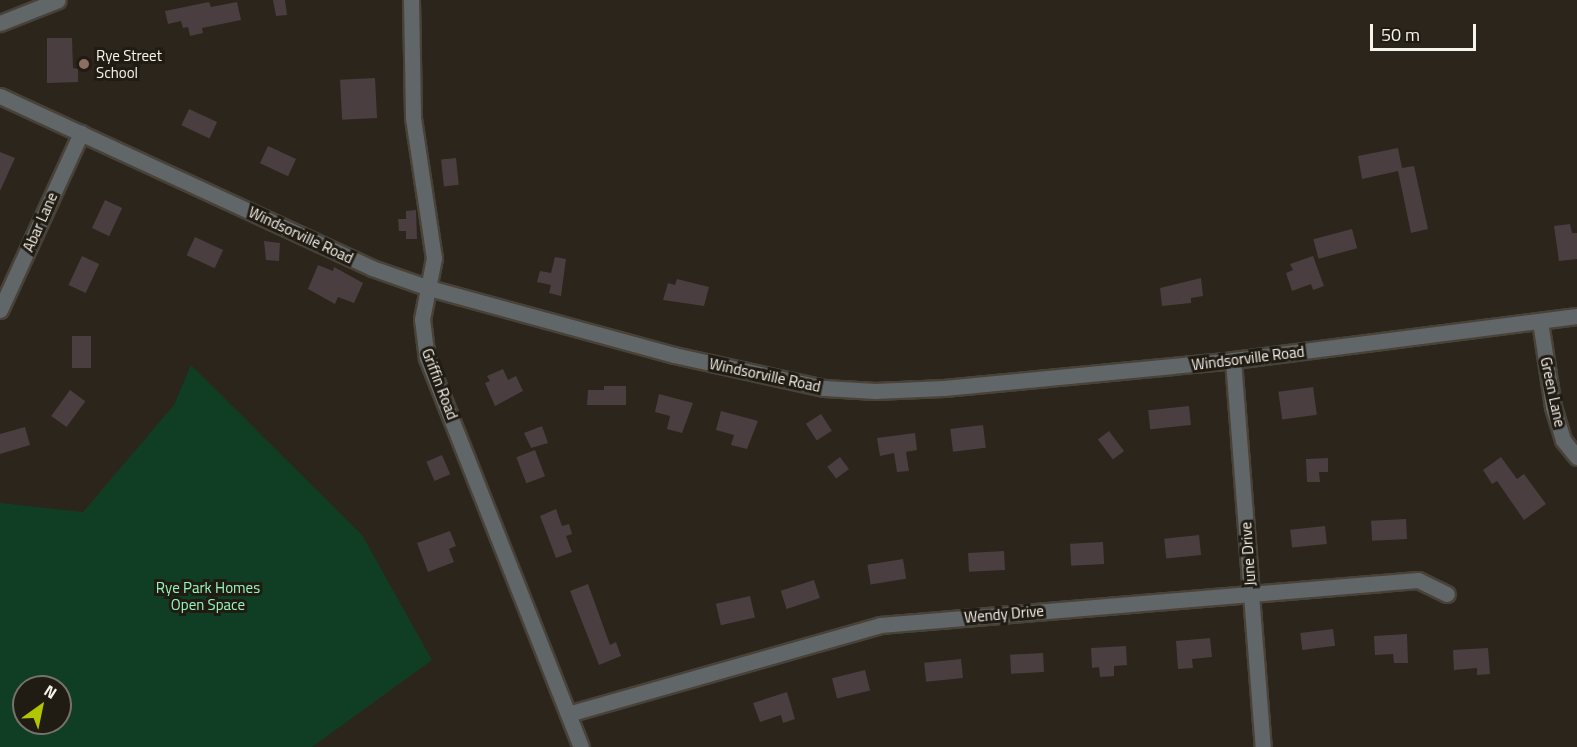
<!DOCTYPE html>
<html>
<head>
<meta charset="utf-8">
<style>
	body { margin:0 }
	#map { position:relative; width:1577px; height:747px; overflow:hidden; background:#2b251c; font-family:"Titillium Web",sans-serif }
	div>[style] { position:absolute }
	.green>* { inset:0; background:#103e25 }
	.building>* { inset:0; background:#4a3e41; transform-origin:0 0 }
	.roads { filter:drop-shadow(2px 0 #484239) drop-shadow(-2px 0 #484239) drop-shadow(0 2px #484239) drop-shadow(0 -2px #484239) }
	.minor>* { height:15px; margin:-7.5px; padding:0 7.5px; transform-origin:7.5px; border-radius:7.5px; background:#616769 }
	.tertiary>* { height:15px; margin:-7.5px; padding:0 7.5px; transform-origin:7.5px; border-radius:7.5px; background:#616769 }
	.dots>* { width:16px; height:16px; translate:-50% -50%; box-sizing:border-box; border:3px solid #211c13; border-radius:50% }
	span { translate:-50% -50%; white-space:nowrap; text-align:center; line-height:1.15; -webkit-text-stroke:6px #211c13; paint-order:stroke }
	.poi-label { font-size:15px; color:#f7f3ed }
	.left { translate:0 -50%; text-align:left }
	.street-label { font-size:15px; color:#f7f3ed }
	.park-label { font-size:15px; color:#94f8bb }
	.north { position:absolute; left:12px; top:675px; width:60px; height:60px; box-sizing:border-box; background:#211c13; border:2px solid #77726a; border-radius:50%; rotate:33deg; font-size:16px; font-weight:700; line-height:24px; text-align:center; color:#f7f3ed }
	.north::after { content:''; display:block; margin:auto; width:21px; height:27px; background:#b1c500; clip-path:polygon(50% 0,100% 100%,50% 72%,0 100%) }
	.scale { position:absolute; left:1370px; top:24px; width:106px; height:27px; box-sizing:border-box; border:3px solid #f7f3ed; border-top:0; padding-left:8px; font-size:18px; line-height:21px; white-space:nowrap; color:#f7f3ed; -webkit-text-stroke:4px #211c13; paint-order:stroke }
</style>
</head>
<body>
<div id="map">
	<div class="green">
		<div style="clip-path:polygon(evenodd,191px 365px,362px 535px,432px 660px,312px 747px,0 747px,0 503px,83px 512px,174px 405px,191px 365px,24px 687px,60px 687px,60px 723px,24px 723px,24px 687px)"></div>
	</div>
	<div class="building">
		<div style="clip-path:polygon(273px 0,285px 0,287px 15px,276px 16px)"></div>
		<div style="clip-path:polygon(209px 2px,211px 7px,237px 2px,241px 20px,202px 28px,203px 33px,190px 36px,188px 27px,183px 28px,181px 21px,168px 24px,165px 11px)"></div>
		<div style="clip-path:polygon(47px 38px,72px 38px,73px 68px,78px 69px,78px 82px,47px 83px)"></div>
		<div style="left:375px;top:78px;width:40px;height:35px;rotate:87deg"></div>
		<div style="left:189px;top:109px;width:31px;height:18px;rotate:25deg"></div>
		<div style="left:268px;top:146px;width:31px;height:19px;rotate:25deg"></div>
		<div style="clip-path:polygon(1398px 148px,1402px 168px,1414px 166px,1428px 229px,1411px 233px,1398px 171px,1362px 179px,1358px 156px)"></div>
		<div style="clip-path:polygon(0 152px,15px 158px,0 191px)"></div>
		<div style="left:456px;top:158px;width:27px;height:15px;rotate:84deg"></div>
		<div style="left:105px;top:200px;width:19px;height:31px;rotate:25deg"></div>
		<div style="clip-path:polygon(416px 210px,417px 239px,406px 239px,406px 231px,399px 231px,398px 219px,406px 219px,406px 211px)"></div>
		<div style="clip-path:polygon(1570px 224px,1572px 233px,1577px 233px,1577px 259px,1559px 261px,1554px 226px)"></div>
		<div style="left:1352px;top:229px;width:20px;height:40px;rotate:75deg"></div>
		<div style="left:195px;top:237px;width:31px;height:20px;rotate:25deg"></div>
		<div style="clip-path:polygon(264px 241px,280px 243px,279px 261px,266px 260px)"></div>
		<div style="left:82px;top:256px;width:19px;height:32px;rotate:25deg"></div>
		<div style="clip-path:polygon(1313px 256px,1324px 286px,1313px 290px,1311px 284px,1292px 291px,1286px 273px,1293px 270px,1290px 264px)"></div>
		<div style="clip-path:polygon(555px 257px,566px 259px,561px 296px,549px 293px,551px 285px,537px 282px,540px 271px,551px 273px)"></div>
		<div style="clip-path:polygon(318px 265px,333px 271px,334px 267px,363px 283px,354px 303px,338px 297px,335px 304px,308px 289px)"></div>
		<div style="clip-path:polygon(1201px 278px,1203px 296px,1191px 298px,1191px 303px,1162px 306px,1160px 288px)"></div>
		<div style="clip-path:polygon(677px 279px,709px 287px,704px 306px,663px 300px,668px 283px,675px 285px)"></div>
		<div style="left:72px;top:336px;width:19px;height:32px"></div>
		<div style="clip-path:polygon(503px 369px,508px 380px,516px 376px,523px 391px,495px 406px,485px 383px,490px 381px,487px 376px)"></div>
		<div style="clip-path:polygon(604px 386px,626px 386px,626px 405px,587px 405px,588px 390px,604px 390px)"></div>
		<div style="left:1313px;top:387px;width:28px;height:35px;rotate:82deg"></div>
		<div style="left:70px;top:390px;width:19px;height:32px;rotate:36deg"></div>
		<div style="clip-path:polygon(659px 394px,693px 403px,682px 433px,667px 429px,670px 416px,655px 412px)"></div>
		<div style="left:1189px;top:406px;width:19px;height:41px;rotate:84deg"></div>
		<div style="clip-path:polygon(721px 411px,758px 421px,747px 449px,731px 445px,734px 435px,716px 430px)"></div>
		<div style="left:821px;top:414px;width:20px;height:18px;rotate:57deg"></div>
		<div style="left:983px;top:425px;width:23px;height:33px;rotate:83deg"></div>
		<div style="clip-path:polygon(542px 426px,548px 443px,531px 448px,524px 433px)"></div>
		<div style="clip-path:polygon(25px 427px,30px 445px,0 454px,0 434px)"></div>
		<div style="left:1109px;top:431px;width:25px;height:14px;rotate:53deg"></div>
		<div style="clip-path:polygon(915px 433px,917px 450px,906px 452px,909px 471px,897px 472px,894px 453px,880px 456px,877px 438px)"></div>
		<div style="left:535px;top:450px;width:28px;height:20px;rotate:69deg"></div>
		<div style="left:442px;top:455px;width:21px;height:17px;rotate:67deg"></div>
		<div style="left:840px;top:457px;width:15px;height:16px;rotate:53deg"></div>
		<div style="clip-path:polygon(1501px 457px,1517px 479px,1524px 474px,1546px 504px,1524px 520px,1497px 481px,1492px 484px,1483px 470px)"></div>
		<div style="clip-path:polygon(1328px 458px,1328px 472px,1319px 472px,1320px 482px,1307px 482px,1306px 459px)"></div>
		<div style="clip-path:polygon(556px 509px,562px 526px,569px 524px,572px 534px,566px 536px,572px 552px,556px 558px,540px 516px)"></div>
		<div style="left:1406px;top:519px;width:20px;height:35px;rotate:87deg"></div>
		<div style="left:1325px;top:526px;width:18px;height:35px;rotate:84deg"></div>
		<div style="clip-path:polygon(450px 531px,456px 546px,449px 549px,454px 562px,428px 572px,417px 543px)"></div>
		<div style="left:1199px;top:535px;width:20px;height:35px;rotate:84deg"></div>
		<div style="left:1103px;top:542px;width:22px;height:33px;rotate:87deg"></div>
		<div style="left:1004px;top:551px;width:19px;height:36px;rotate:87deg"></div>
		<div style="left:903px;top:559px;width:20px;height:36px;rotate:81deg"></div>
		<div style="left:814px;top:580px;width:19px;height:35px;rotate:72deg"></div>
		<div style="clip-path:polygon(588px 584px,610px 645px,616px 642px,621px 656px,599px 665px,570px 591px)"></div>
		<div style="left:750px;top:596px;width:22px;height:35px;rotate:77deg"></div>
		<div style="left:1333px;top:629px;width:17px;height:33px;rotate:83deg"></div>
		<div style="clip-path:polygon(1407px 634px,1408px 663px,1394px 663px,1393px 654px,1375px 655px,1374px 636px)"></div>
		<div style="clip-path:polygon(1210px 638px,1212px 657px,1192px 659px,1193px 668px,1178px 669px,1176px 641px)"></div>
		<div style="clip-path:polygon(1126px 646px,1127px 665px,1114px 666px,1114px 676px,1100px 677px,1099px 667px,1092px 668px,1091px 648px)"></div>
		<div style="clip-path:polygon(1488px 648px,1490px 674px,1477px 675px,1477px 668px,1454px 670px,1453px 650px)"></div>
		<div style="left:1043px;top:653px;width:19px;height:33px;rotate:87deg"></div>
		<div style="left:961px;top:659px;width:19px;height:37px;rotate:84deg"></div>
		<div style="left:865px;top:670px;width:21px;height:34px;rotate:76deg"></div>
		<div style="clip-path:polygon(787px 692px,795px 719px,783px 723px,781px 715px,760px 722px,753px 703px)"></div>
	</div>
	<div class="roads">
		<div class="minor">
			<div style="left:411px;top:0;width:118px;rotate:89deg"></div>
			<div style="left:413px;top:118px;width:142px;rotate:81.5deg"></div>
			<div style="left:434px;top:258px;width:62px;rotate:101.1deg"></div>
			<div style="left:422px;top:319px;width:39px;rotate:83deg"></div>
			<div style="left:427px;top:358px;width:418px;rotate:68.4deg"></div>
			<div style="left:0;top:96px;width:410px;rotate:24.8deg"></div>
			<div style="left:372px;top:268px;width:60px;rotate:19.3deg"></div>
			<div style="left:429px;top:288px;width:254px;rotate:15.3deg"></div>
			<div style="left:674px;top:355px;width:154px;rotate:12.4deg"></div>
			<div style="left:824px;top:388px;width:51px;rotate:3.4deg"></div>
			<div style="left:875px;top:391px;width:69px;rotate:-2.5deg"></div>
			<div style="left:944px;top:388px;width:290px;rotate:-5.5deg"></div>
			<div style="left:1233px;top:360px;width:347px;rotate:-7.3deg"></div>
			<div style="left:0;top:310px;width:195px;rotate:-65.4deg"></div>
			<div style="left:1540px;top:321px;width:87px;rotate:81.4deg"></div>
			<div style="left:1553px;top:407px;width:34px;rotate:73deg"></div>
			<div style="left:1563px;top:440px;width:22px;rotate:51deg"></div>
			<div style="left:1233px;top:360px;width:388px;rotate:85.6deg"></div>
			<div style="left:568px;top:714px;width:324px;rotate:-15.9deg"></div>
			<div style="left:880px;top:625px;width:540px;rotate:-4.78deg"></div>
			<div style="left:1418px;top:580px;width:32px;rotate:26deg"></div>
		</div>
		<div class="tertiary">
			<div style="left:0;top:23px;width:62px;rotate:-21.6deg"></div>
		</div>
	</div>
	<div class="dots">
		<div style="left:84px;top:64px;background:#8d6e63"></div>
	</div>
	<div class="poi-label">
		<span class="left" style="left:96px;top:64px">Rye Street<br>School</span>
	</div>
	<div class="street-label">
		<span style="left:40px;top:222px;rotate:-66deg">Abar Lane</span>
		<span style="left:301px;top:235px;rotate:25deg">Windsorville Road</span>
		<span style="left:1248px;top:358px;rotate:-7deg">Windsorville Road</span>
		<span style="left:765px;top:375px;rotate:12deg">Windsorville Road</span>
		<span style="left:440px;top:384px;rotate:69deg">Griffin Road</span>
		<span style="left:1553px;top:392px;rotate:78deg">Green Lane</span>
		<span style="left:1248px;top:554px;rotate:-94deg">June Drive</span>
		<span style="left:1004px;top:614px;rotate:-5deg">Wendy Drive</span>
	</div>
	<div class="park-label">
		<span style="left:208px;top:596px">Rye Park Homes<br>Open Space</span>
	</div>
	<div class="north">N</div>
	<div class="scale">50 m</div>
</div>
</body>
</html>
